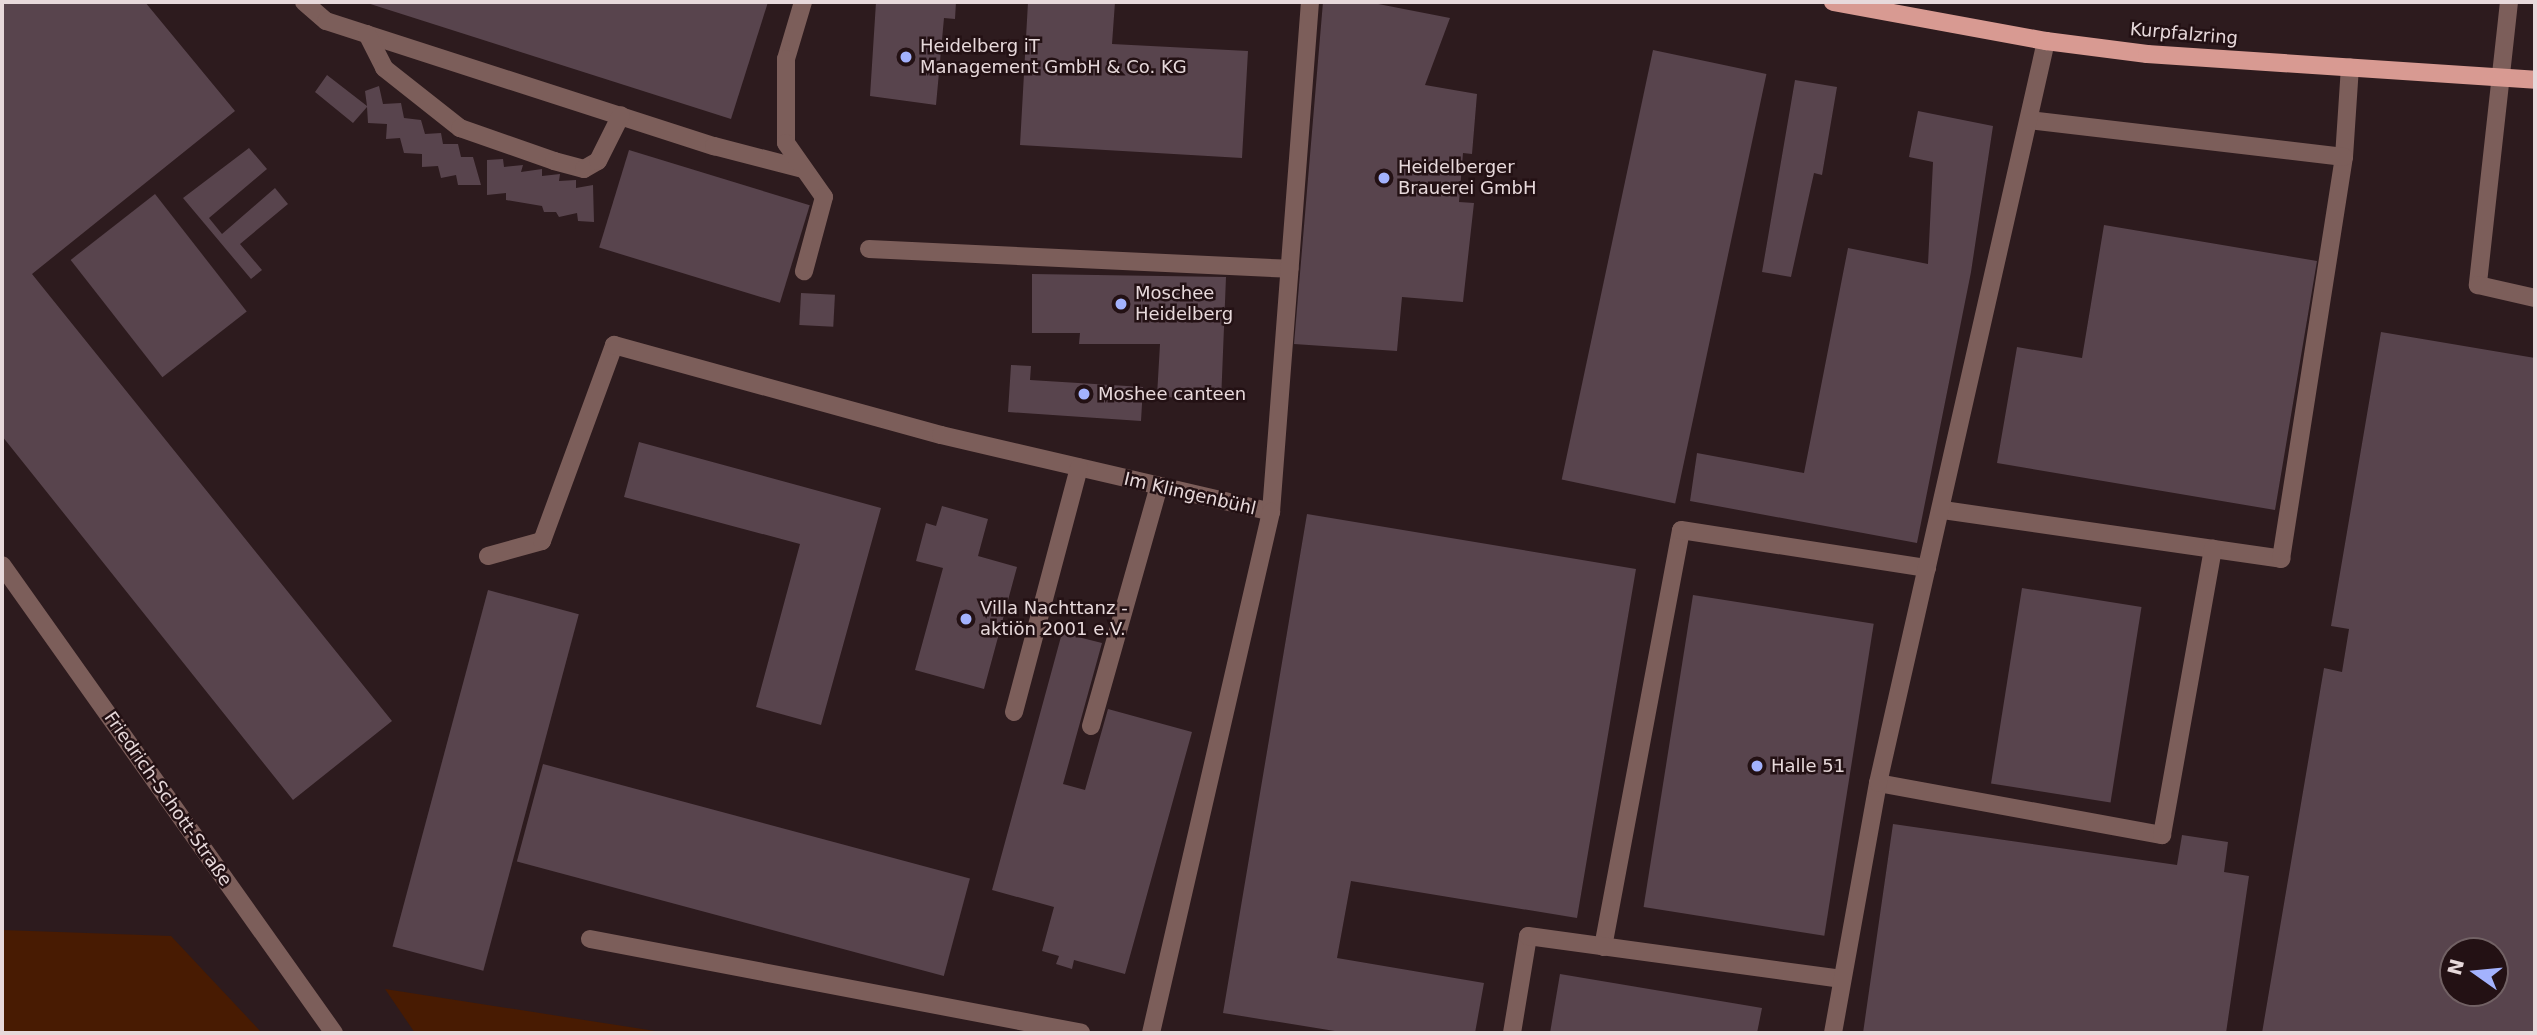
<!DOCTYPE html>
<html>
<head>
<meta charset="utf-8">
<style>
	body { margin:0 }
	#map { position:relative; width:2537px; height:1035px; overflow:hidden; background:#2d1b1e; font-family:"DejaVu Sans",sans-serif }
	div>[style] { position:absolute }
	.green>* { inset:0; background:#481b02 }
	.building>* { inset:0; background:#58444d; transform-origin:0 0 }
	.minor>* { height:18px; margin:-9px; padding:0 9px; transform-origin:9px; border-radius:9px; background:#7c5e5a }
	.major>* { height:18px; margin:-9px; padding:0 9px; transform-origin:9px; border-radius:9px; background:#d89a92 }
	.dots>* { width:19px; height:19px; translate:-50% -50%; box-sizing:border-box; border:4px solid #231114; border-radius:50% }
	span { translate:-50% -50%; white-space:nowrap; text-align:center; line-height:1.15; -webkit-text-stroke:5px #231114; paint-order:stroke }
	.street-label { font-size:18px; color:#e7d9db }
	.poi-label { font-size:18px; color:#e7d9db }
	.left { translate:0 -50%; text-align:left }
	.frame { position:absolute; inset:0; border:4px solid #e7d9db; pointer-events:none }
	.north { position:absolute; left:2439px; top:937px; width:70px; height:70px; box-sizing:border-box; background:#231114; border:2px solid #716164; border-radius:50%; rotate:285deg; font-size:19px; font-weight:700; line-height:28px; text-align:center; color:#e7d9db }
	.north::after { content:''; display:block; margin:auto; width:24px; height:32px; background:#a3b2fd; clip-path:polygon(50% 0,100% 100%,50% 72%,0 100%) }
</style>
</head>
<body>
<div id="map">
	<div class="green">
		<div style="clip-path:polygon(2px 930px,171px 936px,262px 1033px,2px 1033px)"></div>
		<div style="clip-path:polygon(385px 989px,668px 1033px,415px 1033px)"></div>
	</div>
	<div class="building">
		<div style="clip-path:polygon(2px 2px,145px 2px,235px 111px,32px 274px,392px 721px,293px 800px,2px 436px)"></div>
		<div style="clip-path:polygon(364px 2px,768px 2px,731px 119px)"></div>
		<div style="clip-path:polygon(876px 2px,956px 2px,955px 19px,944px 18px,936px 105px,870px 96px)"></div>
		<div style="clip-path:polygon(1028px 2px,1115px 2px,1112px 44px,1248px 51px,1242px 158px,1020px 145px)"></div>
		<div style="clip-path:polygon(1323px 2px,1368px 2px,1450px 18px,1425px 85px,1477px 94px,1472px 154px,1463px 153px,1459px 202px,1474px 203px,1463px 302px,1402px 297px,1397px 351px,1294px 344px)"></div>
		<div style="left:1653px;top:50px;width:116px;height:439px;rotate:12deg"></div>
		<div style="clip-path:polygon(327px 75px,367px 106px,365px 91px,379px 86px,383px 104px,401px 103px,404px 118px,421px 120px,425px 134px,441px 133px,443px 144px,458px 144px,461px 157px,473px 157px,481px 185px,458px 185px,456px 175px,441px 178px,438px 166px,422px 167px,422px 154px,404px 153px,400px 138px,386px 139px,387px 124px,368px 123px,367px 107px,353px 123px,315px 92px)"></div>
		<div style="clip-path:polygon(1795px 80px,1837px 87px,1822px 175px,1814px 173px,1791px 277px,1762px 272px)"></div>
		<div style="clip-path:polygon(1918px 111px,1993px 126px,1971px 272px,1917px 543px,1690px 501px,1697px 453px,1804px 473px,1848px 248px,1928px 264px,1933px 162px,1909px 157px)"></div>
		<div style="clip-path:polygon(249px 148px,267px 169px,209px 218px,222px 234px,275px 188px,288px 204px,240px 244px,262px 270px,251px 279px,183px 198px)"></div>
		<div style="left:629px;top:150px;width:189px;height:102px;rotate:17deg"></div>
		<div style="clip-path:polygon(503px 159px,504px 167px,523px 165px,521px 172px,542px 169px,542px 176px,560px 174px,559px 181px,576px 180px,576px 188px,593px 185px,594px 222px,578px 221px,577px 213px,559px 217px,556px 212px,544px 212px,542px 206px,506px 200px,506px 193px,487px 195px,487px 160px)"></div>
		<div style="left:155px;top:194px;width:149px;height:107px;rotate:52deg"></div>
		<div style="clip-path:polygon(2104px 225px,2317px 261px,2275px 510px,1997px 463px,2017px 347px,2082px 358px)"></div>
		<div style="clip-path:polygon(1032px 274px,1226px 277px,1221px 402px,1157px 396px,1160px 344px,1079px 344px,1080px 333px,1032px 333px)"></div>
		<div style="left:801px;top:293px;width:34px;height:32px;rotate:3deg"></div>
		<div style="clip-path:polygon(evenodd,2381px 332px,2535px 358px,2535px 1033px,2262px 1033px,2324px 668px,2342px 672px,2349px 629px,2331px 626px,2381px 332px,2453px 951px,2495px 951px,2495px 993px,2453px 993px,2453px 951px)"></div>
		<div style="clip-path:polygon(1011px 365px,1031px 366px,1030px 380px,1143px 387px,1141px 421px,1008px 412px)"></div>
		<div style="clip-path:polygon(639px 442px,881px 508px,821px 725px,756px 707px,800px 544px,624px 497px)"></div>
		<div style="clip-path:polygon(942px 506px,988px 519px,978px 556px,1017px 567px,984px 689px,915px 670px,943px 568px,916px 561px,926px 523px,936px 526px)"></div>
		<div style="clip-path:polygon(1307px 514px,1636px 569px,1577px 918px,1351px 881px,1337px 958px,1484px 983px,1475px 1033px,1347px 1033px,1223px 1013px)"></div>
		<div style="left:2022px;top:588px;width:121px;height:198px;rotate:9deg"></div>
		<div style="left:488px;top:590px;width:94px;height:369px;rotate:15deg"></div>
		<div style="left:1693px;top:595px;width:183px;height:316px;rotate:9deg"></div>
		<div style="clip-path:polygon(1062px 633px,1102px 643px,1063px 784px,1085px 790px,1108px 709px,1192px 732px,1125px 974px,1074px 960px,1072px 969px,1056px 964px,1059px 956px,1042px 951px,1054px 907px,992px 890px)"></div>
		<div style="left:543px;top:764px;width:442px;height:101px;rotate:15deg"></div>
		<div style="clip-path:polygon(1893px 824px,2177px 865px,2182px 835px,2228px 842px,2224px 872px,2249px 876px,2226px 1033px,1863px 1033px)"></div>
		<div style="clip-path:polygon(1560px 974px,1762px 1008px,1757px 1033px,1550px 1033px)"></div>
	</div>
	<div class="minor">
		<div style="left:304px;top:2px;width:29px;rotate:41deg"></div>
		<div style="left:326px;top:21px;width:408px;rotate:17.9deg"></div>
		<div style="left:714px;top:146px;width:92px;rotate:14.5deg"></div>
		<div style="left:803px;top:2px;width:59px;rotate:106.6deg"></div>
		<div style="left:786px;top:59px;width:84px;rotate:90deg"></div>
		<div style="left:786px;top:143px;width:66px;rotate:54.9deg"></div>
		<div style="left:824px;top:197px;width:77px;rotate:105.1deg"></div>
		<div style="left:2509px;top:2px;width:285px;rotate:96.3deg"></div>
		<div style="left:2478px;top:285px;width:58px;rotate:12.8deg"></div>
		<div style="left:367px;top:34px;width:38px;rotate:63deg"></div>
		<div style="left:384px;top:68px;width:97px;rotate:38.3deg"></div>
		<div style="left:460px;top:128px;width:100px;rotate:19.3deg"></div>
		<div style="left:554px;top:161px;width:31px;rotate:15deg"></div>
		<div style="left:584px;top:169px;width:16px;rotate:-30deg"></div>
		<div style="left:598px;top:161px;width:51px;rotate:-63.4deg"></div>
		<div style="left:2344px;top:157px;width:90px;rotate:-86.2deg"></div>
		<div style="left:869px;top:249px;width:421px;rotate:2.7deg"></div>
		<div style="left:1943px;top:510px;width:342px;rotate:8.2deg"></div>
		<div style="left:2281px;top:559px;width:407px;rotate:-81.1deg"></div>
		<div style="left:2344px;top:157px;width:317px;rotate:-173.3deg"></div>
		<div style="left:488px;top:556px;width:56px;rotate:-15.5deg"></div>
		<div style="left:542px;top:541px;width:209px;rotate:-69.8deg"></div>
		<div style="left:614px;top:345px;width:339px;rotate:15.4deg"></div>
		<div style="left:941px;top:435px;width:339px;rotate:13.1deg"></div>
		<div style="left:1271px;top:512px;width:511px;rotate:-85.63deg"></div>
		<div style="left:2px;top:565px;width:574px;rotate:54.65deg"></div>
		<div style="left:1014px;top:712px;width:253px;rotate:-75.1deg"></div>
		<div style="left:1091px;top:726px;width:249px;rotate:-74.2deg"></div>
		<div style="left:1878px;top:783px;width:289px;rotate:10.4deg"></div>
		<div style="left:2162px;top:835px;width:291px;rotate:-79.9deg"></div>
		<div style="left:590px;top:939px;width:500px;rotate:10.8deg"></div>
		<div style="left:1603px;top:947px;width:424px;rotate:-79.4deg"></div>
		<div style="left:1681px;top:530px;width:249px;rotate:8.8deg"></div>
		<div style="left:1151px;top:1033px;width:535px;rotate:-77.03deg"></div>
		<div style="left:1512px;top:1033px;width:98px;rotate:-80.6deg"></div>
		<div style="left:1528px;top:936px;width:317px;rotate:7.8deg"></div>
		<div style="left:1833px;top:1033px;width:254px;rotate:-79.8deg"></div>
		<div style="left:1878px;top:783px;width:761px;rotate:-77.24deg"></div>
	</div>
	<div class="major">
		<div style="left:1833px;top:2px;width:217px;rotate:10.4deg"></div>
		<div style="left:2046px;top:41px;width:102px;rotate:7.3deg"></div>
		<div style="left:2147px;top:54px;width:389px;rotate:3.8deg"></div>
	</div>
	<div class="dots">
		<div style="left:906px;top:57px;background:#a3b2fd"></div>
		<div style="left:1384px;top:178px;background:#a3b2fd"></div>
		<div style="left:1121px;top:304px;background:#a3b2fd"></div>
		<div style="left:1084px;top:394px;background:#a3b2fd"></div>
		<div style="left:966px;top:619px;background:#a3b2fd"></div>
		<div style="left:1757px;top:766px;background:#a3b2fd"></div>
	</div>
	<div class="street-label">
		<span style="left:2184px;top:34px;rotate:5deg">Kurpfalzring</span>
		<span style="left:1190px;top:494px;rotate:13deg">Im Klingenbühl</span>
		<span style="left:168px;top:799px;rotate:55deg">Friedrich-Schott-Straße</span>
	</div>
	<div class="poi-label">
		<span class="left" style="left:920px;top:57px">Heidelberg iT<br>Management GmbH &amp; Co. KG</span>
		<span class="left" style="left:1398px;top:178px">Heidelberger<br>Brauerei GmbH</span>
		<span class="left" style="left:1135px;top:304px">Moschee<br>Heidelberg</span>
		<span class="left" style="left:1098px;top:394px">Moshee canteen</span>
		<span class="left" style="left:980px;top:619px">Villa Nachttanz -<br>aktiön 2001 e.V.</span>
		<span class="left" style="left:1771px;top:766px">Halle 51</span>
	</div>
	<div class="frame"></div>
	<div class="north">N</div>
</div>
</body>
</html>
